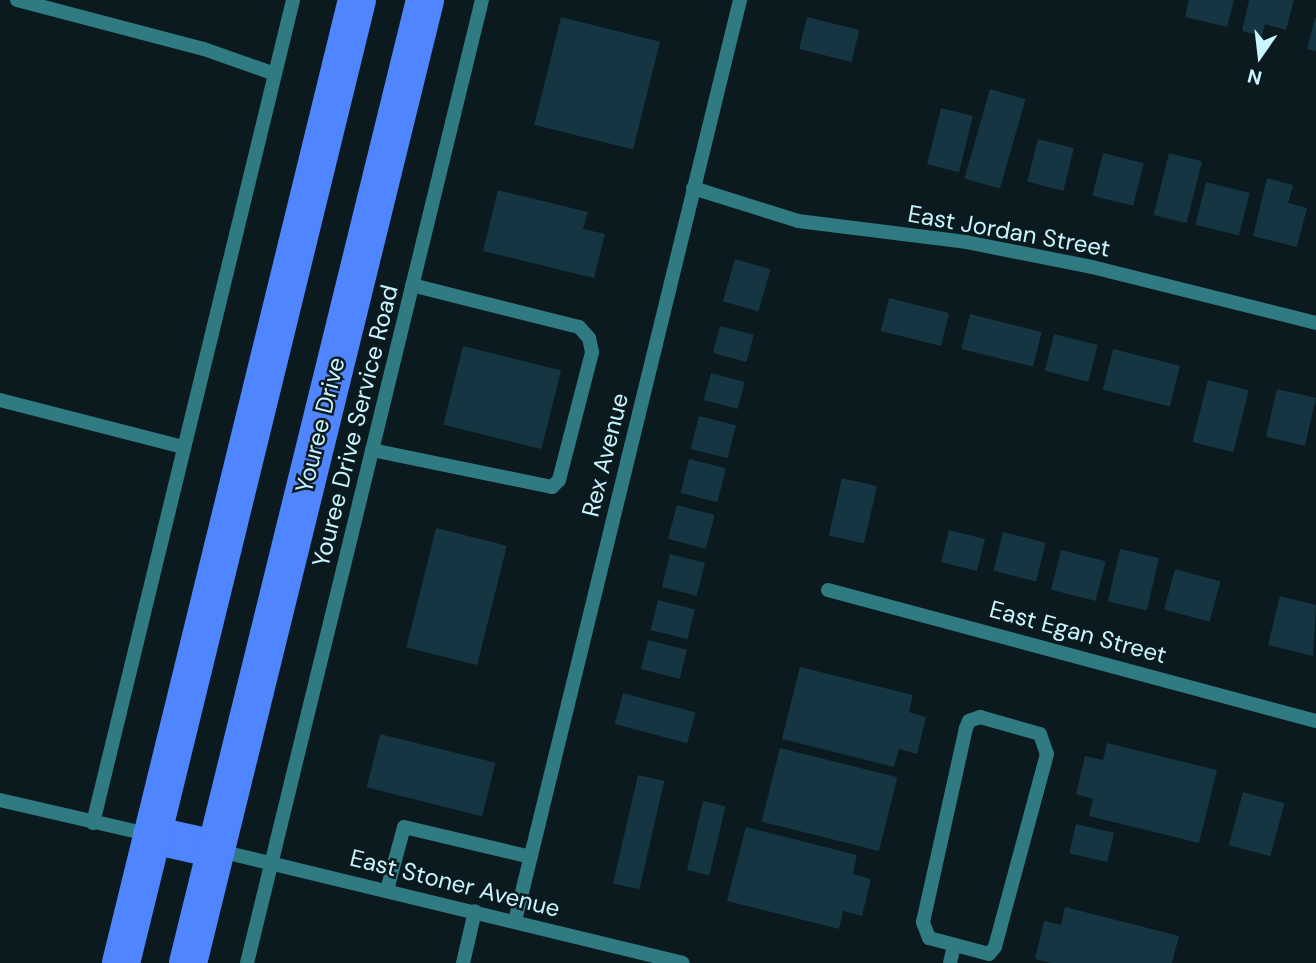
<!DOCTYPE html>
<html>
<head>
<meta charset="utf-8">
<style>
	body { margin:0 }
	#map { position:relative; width:1316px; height:963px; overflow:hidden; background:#0a1a1f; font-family:"DM Sans",sans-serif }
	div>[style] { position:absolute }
	.building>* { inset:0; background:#143541; transform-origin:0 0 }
	.service>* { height:14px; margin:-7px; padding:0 7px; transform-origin:7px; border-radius:7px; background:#307a82 }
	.minor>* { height:14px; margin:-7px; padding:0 7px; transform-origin:7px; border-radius:7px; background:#307a82 }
	.tertiary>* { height:14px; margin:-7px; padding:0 7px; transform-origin:7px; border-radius:7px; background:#307a82 }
	.primary>* { height:38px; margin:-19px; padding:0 19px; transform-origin:19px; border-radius:19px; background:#4f85ff }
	span { translate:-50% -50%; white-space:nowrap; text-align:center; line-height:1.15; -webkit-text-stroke:5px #0a1a1f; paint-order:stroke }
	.street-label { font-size:24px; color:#c8f5ff }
	.north { position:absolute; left:1225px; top:21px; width:70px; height:70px; -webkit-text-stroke:5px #0a1a1f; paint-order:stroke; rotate:194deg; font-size:19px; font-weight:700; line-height:28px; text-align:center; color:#c8f5ff }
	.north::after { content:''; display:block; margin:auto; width:24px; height:32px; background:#c8f5ff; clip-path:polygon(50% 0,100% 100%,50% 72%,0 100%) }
</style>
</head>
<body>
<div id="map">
	<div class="building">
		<div style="clip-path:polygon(1189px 0,1234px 0,1227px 27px,1185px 17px)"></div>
		<div style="clip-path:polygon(1249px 0,1294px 0,1286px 30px,1265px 24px,1262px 36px,1242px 31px)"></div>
		<div style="left:561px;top:17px;width:102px;height:111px;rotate:14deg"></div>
		<div style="left:807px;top:17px;width:54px;height:33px;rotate:14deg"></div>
		<div style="clip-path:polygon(1315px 18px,1316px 18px,1316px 51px,1307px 49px)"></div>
		<div style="left:990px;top:89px;width:37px;height:93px;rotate:16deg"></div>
		<div style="left:941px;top:108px;width:33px;height:58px;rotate:14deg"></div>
		<div style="left:1038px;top:139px;width:37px;height:44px;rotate:14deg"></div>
		<div style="left:1103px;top:153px;width:42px;height:44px;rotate:14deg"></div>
		<div style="left:1169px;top:153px;width:34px;height:64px;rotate:14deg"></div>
		<div style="clip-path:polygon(1267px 178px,1293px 185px,1288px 203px,1307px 208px,1297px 247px,1253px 236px)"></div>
		<div style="left:1206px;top:182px;width:45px;height:44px;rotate:14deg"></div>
		<div style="clip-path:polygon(498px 190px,588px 212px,583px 229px,605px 234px,594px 278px,483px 251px)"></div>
		<div style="left:735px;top:259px;width:37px;height:44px;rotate:16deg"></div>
		<div style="left:889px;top:298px;width:62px;height:34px;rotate:14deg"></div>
		<div style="left:970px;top:314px;width:74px;height:36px;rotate:14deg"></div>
		<div style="left:720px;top:326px;width:35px;height:28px;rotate:15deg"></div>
		<div style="left:1054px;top:334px;width:45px;height:38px;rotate:14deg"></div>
		<div style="left:463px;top:346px;width:101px;height:81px;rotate:14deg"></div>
		<div style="left:1113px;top:349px;width:69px;height:42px;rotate:14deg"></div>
		<div style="left:711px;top:373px;width:35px;height:28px;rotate:15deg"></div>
		<div style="left:1208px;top:380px;width:42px;height:64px;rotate:14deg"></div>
		<div style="left:1277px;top:389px;width:40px;height:49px;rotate:13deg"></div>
		<div style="left:699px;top:416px;width:38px;height:34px;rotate:14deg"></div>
		<div style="left:689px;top:459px;width:38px;height:35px;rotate:14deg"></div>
		<div style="left:842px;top:478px;width:36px;height:59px;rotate:13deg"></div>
		<div style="left:677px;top:505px;width:39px;height:35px;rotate:15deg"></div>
		<div style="left:436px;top:528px;width:73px;height:123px;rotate:14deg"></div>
		<div style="left:949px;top:530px;width:37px;height:33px;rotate:14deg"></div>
		<div style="left:1003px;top:532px;width:44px;height:40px;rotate:14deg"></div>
		<div style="left:1120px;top:549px;width:40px;height:54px;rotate:13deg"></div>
		<div style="left:1061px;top:550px;width:46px;height:41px;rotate:14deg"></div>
		<div style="left:670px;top:554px;width:36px;height:34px;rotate:14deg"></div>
		<div style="left:1175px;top:569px;width:47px;height:42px;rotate:15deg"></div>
		<div style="clip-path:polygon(1280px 596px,1316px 605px,1313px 656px,1268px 645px)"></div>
		<div style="left:658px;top:600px;width:38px;height:31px;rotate:14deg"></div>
		<div style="left:648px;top:640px;width:40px;height:30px;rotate:14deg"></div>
		<div style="clip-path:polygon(800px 667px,913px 695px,909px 712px,926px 717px,917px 754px,899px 749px,894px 767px,782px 739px)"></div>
		<div style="left:623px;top:693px;width:75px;height:32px;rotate:15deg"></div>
		<div style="left:380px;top:734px;width:119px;height:55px;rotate:14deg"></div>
		<div style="clip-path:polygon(1107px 743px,1217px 770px,1199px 843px,1089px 816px,1093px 799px,1076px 794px,1085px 756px,1103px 760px)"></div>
		<div style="left:780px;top:748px;width:121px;height:76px;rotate:14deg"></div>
		<div style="left:638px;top:775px;width:27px;height:111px;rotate:13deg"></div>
		<div style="left:1243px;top:792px;width:43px;height:55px;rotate:15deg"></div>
		<div style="left:703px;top:801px;width:23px;height:71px;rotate:13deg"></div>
		<div style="left:1076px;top:824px;width:39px;height:30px;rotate:13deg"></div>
		<div style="clip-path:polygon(746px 827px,857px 855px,853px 874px,871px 879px,862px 916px,843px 911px,839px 929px,727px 901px)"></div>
		<div style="clip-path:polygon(1065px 907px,1179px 936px,1172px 963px,1051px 963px,1035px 959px,1044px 921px,1061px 925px)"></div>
	</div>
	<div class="service">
		<div style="left:372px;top:450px;width:184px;rotate:11.6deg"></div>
		<div style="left:552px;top:487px;width:10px;rotate:-45deg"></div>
		<div style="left:559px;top:480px;width:132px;rotate:-75.5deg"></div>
		<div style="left:592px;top:352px;width:14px;rotate:-102deg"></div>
		<div style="left:589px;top:338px;width:15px;rotate:-132deg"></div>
		<div style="left:579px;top:327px;width:172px;rotate:-165.9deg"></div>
		<div style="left:980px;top:717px;width:62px;rotate:15.8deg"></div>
		<div style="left:1040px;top:734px;width:21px;rotate:71deg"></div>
		<div style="left:1047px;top:754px;width:200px;rotate:105.1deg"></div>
		<div style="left:995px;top:947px;width:9px;rotate:131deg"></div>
		<div style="left:989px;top:954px;width:62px;rotate:-165.1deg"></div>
		<div style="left:929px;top:938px;width:17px;rotate:-111deg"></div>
		<div style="left:923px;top:922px;width:199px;rotate:-77.5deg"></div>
		<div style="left:966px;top:728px;width:8px;rotate:-67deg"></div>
		<div style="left:969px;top:721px;width:12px;rotate:-20deg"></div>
		<div style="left:93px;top:823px;width:847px;rotate:-76.34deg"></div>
		<div style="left:387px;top:890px;width:65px;rotate:-74.9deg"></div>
		<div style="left:404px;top:827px;width:130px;rotate:13.3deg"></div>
		<div style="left:247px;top:963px;width:991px;rotate:-76.29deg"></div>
		<div style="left:950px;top:963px;width:17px;rotate:-77deg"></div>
	</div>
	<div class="minor">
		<div style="left:17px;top:0;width:193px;rotate:14.7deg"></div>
		<div style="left:204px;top:49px;width:75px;rotate:19.4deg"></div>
		<div style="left:693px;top:188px;width:110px;rotate:17.4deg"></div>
		<div style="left:798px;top:221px;width:169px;rotate:7.1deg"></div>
		<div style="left:966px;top:242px;width:128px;rotate:11.2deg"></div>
		<div style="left:1092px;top:267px;width:231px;rotate:14deg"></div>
		<div style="left:0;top:400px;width:189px;rotate:14.4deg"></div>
		<div style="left:828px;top:590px;width:505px;rotate:15.03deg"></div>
		<div style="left:515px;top:921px;width:948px;rotate:-76.27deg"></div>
		<div style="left:463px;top:963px;width:53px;rotate:-77deg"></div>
	</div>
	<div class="tertiary">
		<div style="left:0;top:800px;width:156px;rotate:13deg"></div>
		<div style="left:216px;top:850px;width:480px;rotate:13.6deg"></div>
	</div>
	<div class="primary">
		<div style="left:152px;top:835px;width:65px;rotate:12.5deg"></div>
		<div style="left:121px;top:963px;width:991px;rotate:-76.23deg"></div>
		<div style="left:188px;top:963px;width:992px;rotate:-76.17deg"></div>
	</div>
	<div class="street-label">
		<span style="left:1009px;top:231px;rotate:10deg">East Jordan Street</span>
		<span style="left:320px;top:425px;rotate:-76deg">Youree Drive</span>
		<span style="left:355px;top:426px;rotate:-76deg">Youree Drive Service Road</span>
		<span style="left:605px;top:455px;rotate:-76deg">Rex Avenue</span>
		<span style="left:1078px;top:632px;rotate:15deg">East Egan Street</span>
		<span style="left:455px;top:883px;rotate:14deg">East Stoner Avenue</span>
	</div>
	<div class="north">N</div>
</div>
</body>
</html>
